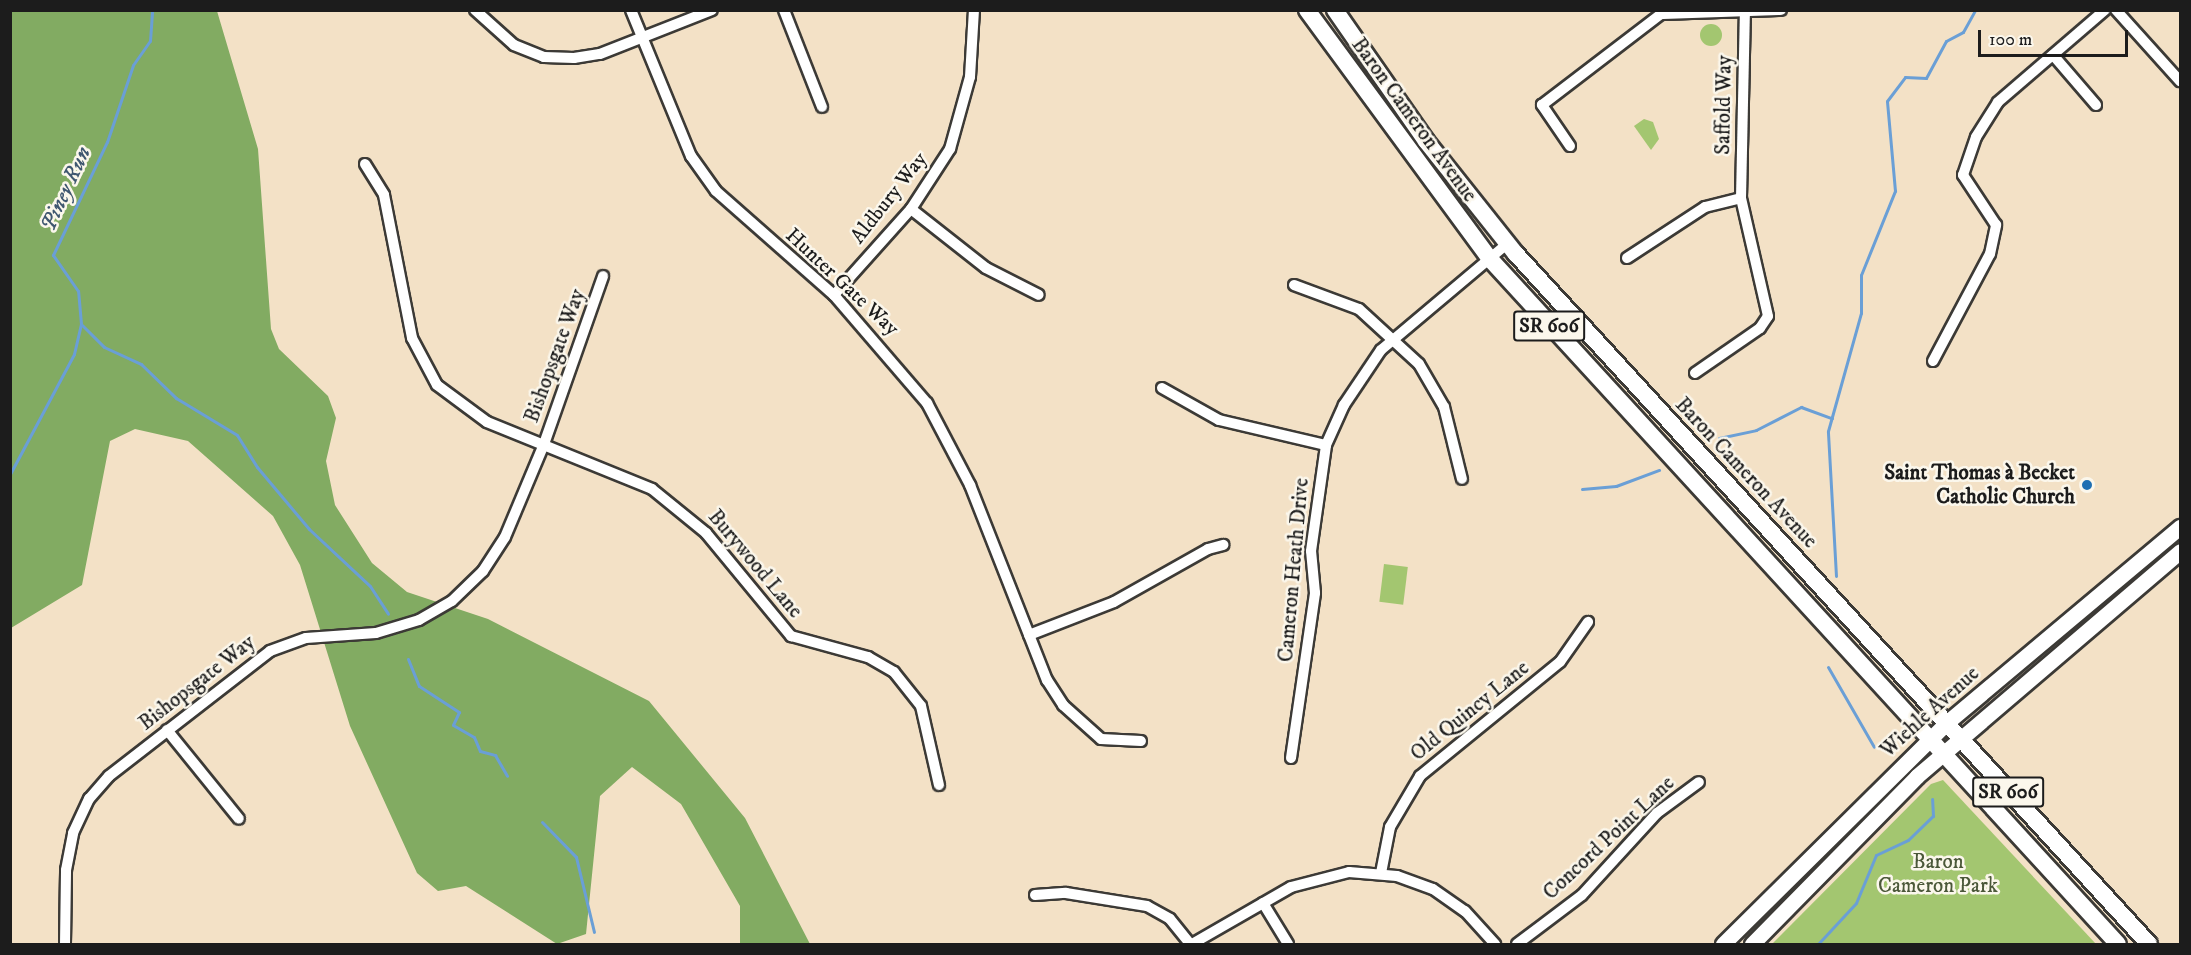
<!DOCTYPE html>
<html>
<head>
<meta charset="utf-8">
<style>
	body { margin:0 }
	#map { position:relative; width:2191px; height:955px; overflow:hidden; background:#f3e1c6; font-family:"IM FELL DW Pica",serif }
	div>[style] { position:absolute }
	.green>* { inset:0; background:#a3c670; transform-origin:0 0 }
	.round { border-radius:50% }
	.forest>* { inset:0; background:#82ab62 }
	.stream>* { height:3px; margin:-1.5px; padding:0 1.5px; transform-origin:1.5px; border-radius:1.5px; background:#6a9fd6 }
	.roads { filter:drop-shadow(2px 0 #3c3a36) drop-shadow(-2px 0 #3c3a36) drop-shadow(0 2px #3c3a36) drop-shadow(0 -2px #3c3a36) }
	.street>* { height:10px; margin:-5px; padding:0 5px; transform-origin:5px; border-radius:5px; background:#fff }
	.secondary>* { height:15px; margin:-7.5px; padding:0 7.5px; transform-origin:7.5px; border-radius:7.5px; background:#fff }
	.primary>* { height:16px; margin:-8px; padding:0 8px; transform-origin:8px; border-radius:8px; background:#fff }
	.dots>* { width:16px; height:16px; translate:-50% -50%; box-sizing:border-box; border:3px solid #fbf7ec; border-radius:50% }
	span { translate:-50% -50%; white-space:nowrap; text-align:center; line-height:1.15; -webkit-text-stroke:5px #fbf7ec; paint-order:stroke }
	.shield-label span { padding:2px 4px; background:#fbf7ec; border:2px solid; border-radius:4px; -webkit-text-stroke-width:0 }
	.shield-label { font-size:20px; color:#1c1c1c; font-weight:700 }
	.street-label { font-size:21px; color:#1c1c1c }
	.poi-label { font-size:21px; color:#1c1c1c; font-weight:700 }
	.right { translate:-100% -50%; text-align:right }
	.park-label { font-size:21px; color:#4b5839 }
	.water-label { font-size:22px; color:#3f5770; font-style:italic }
	.frame { position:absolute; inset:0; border:12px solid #1c1c1c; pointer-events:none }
	.scale { position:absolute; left:1978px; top:30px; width:150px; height:27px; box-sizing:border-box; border:3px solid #1c1c1c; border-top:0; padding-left:8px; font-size:18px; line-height:21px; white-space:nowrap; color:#1c1c1c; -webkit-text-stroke:4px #fbf7ec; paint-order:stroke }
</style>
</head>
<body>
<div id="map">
	<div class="green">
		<div class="round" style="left:1700px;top:24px;width:22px;height:22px"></div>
		<div style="clip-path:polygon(1644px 119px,1653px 122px,1659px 139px,1651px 150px,1634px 126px)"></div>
		<div style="left:1384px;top:564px;width:24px;height:38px;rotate:7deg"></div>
		<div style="clip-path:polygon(1943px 780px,2096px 944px,1772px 944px,1931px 784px)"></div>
	</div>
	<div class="forest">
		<div style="clip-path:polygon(11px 11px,217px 11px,258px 149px,271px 329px,279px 349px,328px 396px,336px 418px,326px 461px,335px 505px,372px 563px,407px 592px,488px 619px,649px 701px,745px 818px,810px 944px,740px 944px,740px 906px,681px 804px,632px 767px,600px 796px,586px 934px,557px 944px,466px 886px,438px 891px,417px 873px,350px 726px,300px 565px,273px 516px,188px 441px,135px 429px,110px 441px,82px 585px,11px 628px)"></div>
	</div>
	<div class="stream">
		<div style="left:82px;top:325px;width:31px;rotate:45deg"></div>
		<div style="left:104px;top:347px;width:41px;rotate:24.7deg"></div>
		<div style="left:141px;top:364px;width:49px;rotate:44.2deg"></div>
		<div style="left:176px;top:398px;width:71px;rotate:31.2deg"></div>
		<div style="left:237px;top:435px;width:38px;rotate:58deg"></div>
		<div style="left:257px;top:467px;width:81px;rotate:50deg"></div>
		<div style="left:309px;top:529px;width:83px;rotate:43.1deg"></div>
		<div style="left:370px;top:586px;width:33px;rotate:57deg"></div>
		<div style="left:1719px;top:438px;width:38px;rotate:-12deg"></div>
		<div style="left:1756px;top:430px;width:51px;rotate:-27.1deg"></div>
		<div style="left:1801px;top:407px;width:33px;rotate:20deg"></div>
		<div style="left:10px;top:474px;width:136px;rotate:-61.9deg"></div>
		<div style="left:74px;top:354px;width:31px;rotate:-77deg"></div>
		<div style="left:81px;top:324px;width:33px;rotate:-95deg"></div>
		<div style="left:78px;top:291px;width:44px;rotate:-124.8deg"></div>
		<div style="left:53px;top:255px;width:125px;rotate:-64.5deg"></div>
		<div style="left:107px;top:142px;width:81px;rotate:-71.3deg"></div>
		<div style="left:133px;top:65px;width:29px;rotate:-55deg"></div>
		<div style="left:150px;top:41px;width:31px;rotate:-86deg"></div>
		<div style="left:1582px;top:489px;width:34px;rotate:-5deg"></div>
		<div style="left:1616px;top:486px;width:46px;rotate:-20.4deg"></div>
		<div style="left:1836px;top:576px;width:145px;rotate:-93.2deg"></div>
		<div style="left:1828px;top:431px;width:123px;rotate:-74.4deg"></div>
		<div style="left:1861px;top:313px;width:38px;rotate:-90deg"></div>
		<div style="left:1861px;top:275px;width:91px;rotate:-68deg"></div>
		<div style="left:1895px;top:191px;width:90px;rotate:-95.1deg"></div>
		<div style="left:1887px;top:101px;width:30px;rotate:-53deg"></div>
		<div style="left:1905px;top:77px;width:21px;rotate:3deg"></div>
		<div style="left:1926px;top:78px;width:42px;rotate:-61.6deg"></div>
		<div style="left:1946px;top:41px;width:19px;rotate:-28deg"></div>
		<div style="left:1963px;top:32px;width:25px;rotate:-61deg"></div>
		<div style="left:408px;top:659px;width:29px;rotate:68deg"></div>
		<div style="left:419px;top:686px;width:48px;rotate:33deg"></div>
		<div style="left:459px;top:712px;width:14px;rotate:115deg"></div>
		<div style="left:453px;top:725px;width:24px;rotate:30deg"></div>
		<div style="left:474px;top:737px;width:15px;rotate:67deg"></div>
		<div style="left:480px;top:751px;width:16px;rotate:15deg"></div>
		<div style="left:495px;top:755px;width:24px;rotate:60deg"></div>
		<div style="left:1828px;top:667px;width:92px;rotate:60.1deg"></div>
		<div style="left:542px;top:822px;width:49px;rotate:45.8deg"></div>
		<div style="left:576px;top:857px;width:77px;rotate:76.5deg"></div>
		<div style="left:1818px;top:944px;width:56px;rotate:-47.2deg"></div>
		<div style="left:1856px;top:903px;width:52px;rotate:-67.4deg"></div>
		<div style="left:1876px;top:855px;width:35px;rotate:-25deg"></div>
		<div style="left:1908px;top:840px;width:35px;rotate:-44deg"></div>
		<div style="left:1933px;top:816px;width:17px;rotate:-93deg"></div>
	</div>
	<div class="roads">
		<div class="street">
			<div style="left:475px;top:10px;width:52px;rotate:41.9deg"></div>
			<div style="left:514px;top:45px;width:32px;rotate:22deg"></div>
			<div style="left:544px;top:57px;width:30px;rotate:2deg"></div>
			<div style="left:574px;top:58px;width:26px;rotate:-9deg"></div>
			<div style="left:600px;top:54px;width:120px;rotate:-21.4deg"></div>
			<div style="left:631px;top:10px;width:158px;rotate:67.7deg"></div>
			<div style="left:691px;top:156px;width:43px;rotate:54.5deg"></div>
			<div style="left:716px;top:191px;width:157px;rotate:41.4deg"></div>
			<div style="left:834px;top:295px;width:143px;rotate:49.3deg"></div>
			<div style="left:927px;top:403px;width:93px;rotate:62.3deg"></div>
			<div style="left:970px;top:485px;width:210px;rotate:68.5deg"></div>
			<div style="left:1047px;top:680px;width:30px;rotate:57deg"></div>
			<div style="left:1063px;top:705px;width:51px;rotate:41.8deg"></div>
			<div style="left:1101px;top:739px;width:40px;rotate:2.9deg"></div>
			<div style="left:784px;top:10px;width:104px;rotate:68.6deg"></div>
			<div style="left:2116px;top:10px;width:96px;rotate:48deg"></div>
			<div style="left:2053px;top:55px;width:66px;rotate:49.3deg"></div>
			<div style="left:1570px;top:146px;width:50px;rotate:-124.3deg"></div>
			<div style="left:1542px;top:105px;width:150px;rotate:-37.4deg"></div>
			<div style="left:1661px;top:14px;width:120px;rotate:-1.9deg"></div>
			<div style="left:365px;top:164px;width:36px;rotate:58deg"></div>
			<div style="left:384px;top:195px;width:146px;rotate:78.9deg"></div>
			<div style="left:412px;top:338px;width:53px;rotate:62deg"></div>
			<div style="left:437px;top:385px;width:62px;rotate:36.5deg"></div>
			<div style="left:487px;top:422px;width:178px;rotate:22.1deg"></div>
			<div style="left:652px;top:489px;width:70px;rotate:39.2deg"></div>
			<div style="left:706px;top:533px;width:134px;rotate:50.5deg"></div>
			<div style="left:791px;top:636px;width:80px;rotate:15.3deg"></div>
			<div style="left:868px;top:657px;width:30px;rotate:30deg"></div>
			<div style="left:894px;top:672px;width:43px;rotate:51.5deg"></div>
			<div style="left:921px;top:706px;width:81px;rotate:77.2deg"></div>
			<div style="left:911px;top:209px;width:95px;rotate:38.2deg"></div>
			<div style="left:986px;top:268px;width:59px;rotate:27deg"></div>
			<div style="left:1627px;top:258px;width:93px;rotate:-33.2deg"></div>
			<div style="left:1705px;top:207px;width:37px;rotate:-14deg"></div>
			<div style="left:1294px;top:285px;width:69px;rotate:20.3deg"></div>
			<div style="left:1359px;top:309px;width:81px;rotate:42.5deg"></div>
			<div style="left:1419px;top:364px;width:50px;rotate:59.8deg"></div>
			<div style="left:1444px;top:407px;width:74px;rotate:76deg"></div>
			<div style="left:834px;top:295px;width:115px;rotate:-48.2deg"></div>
			<div style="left:911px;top:209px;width:72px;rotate:-57deg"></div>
			<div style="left:950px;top:149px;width:75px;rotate:-74.5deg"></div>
			<div style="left:970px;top:77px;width:67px;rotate:-86.6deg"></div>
			<div style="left:1933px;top:361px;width:121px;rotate:-62deg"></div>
			<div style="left:1990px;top:254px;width:30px;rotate:-78deg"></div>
			<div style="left:1996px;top:225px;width:60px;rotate:-123.4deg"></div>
			<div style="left:1963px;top:175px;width:40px;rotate:-71.1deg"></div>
			<div style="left:1976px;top:137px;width:41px;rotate:-57.8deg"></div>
			<div style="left:1998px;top:102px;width:141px;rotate:-40.7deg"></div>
			<div style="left:1695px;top:373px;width:79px;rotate:-34.7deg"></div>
			<div style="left:1760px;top:328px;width:14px;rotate:-56deg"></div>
			<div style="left:1768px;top:316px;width:121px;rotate:-102.9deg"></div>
			<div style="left:1741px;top:198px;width:188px;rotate:-88.8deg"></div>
			<div style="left:1162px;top:388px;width:65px;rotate:29.3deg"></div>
			<div style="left:1219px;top:420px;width:110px;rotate:13.2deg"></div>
			<div style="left:1029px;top:635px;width:91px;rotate:-21.2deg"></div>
			<div style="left:1114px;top:602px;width:108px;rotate:-29.4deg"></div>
			<div style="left:1208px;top:549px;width:16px;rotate:-15deg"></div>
			<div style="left:167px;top:730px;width:114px;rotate:51deg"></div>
			<div style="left:1291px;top:758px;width:167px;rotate:-81.7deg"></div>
			<div style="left:1315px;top:593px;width:42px;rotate:-95.4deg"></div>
			<div style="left:1311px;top:551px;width:107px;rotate:-81.9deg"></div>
			<div style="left:1326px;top:445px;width:44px;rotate:-65.8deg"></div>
			<div style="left:1344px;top:405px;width:66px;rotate:-56.1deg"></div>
			<div style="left:1381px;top:350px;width:165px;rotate:-40.1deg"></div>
			<div style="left:1381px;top:873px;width:47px;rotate:-78.9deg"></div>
			<div style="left:1390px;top:827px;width:59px;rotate:-59.5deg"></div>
			<div style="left:1420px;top:776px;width:181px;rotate:-39.2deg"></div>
			<div style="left:1560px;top:662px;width:49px;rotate:-55deg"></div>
			<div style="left:1035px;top:895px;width:31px;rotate:-4deg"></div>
			<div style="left:1066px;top:893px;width:82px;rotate:9.1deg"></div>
			<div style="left:1147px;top:906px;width:26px;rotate:29deg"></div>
			<div style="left:1170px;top:919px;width:32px;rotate:51deg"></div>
			<div style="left:1263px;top:903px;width:48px;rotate:58.6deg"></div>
			<div style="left:65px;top:944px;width:74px;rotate:-89.2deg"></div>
			<div style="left:66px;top:870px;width:38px;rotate:-79deg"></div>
			<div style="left:73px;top:833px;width:38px;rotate:-65deg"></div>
			<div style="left:89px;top:799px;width:30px;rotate:-49deg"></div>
			<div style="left:109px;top:776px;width:204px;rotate:-37.8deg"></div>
			<div style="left:270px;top:651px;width:38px;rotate:-20deg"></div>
			<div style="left:306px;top:638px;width:70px;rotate:-4.1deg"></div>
			<div style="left:376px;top:633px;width:45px;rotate:-16.8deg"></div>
			<div style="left:419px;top:620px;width:38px;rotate:-30deg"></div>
			<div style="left:452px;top:601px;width:43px;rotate:-44.1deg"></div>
			<div style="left:483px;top:571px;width:40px;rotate:-57.1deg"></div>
			<div style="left:505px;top:537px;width:101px;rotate:-67.2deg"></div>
			<div style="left:544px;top:444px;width:178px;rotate:-70.6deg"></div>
			<div style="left:1192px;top:944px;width:114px;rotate:-29.9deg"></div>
			<div style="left:1291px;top:887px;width:60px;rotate:-14.5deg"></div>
			<div style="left:1349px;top:872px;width:48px;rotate:4.8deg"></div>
			<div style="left:1397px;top:876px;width:38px;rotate:20deg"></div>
			<div style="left:1433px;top:889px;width:39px;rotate:35deg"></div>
			<div style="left:1465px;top:911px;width:45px;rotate:47.7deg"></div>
			<div style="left:1517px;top:944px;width:81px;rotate:-37deg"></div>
			<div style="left:1582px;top:895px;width:111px;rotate:-47.6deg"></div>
			<div style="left:1657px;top:813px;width:52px;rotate:-36.4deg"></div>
		</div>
		<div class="secondary">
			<div style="left:1723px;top:944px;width:313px;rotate:-44.7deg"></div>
			<div style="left:1945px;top:724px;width:307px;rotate:-40deg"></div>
			<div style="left:1752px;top:944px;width:235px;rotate:-45.5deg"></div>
			<div style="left:1917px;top:776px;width:346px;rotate:-40.5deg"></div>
		</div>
		<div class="primary">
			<div style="left:1307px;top:10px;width:309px;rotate:53.7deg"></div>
			<div style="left:1490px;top:259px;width:929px;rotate:47.49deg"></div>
			<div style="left:1335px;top:10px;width:160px;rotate:55.2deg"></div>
			<div style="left:1426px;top:141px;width:144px;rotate:51.5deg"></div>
			<div style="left:1516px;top:254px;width:936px;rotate:47.47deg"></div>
		</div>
	</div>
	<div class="dots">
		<div style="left:2087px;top:485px;background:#1f6fb2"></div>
	</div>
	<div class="shield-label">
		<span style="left:1549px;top:326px">SR 606</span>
		<span style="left:2008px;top:792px">SR 606</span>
	</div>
	<div class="street-label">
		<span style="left:1724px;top:105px;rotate:-89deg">Saffold Way</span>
		<span style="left:1414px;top:120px;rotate:54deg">Baron Cameron Avenue</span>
		<span style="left:889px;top:198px;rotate:-52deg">Aldbury Way</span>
		<span style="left:842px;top:282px;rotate:43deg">Hunter Gate Way</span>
		<span style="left:555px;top:356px;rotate:-70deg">Bishopsgate Way</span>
		<span style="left:1746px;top:473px;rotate:47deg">Baron Cameron Avenue</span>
		<span style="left:755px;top:564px;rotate:50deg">Burywood Lane</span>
		<span style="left:1294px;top:570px;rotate:-85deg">Cameron Heath Drive</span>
		<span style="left:197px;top:683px;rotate:-38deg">Bishopsgate Way</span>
		<span style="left:1470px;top:711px;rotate:-39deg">Old Quincy Lane</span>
		<span style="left:1930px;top:712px;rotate:-42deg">Wiehle Avenue</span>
		<span style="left:1609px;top:838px;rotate:-43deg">Concord Point Lane</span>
	</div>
	<div class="poi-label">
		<span class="right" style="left:2075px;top:485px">Saint Thomas à Becket<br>Catholic Church</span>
	</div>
	<div class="park-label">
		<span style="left:1938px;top:874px">Baron<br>Cameron Park</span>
	</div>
	<div class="water-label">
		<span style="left:66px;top:189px;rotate:-65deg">Piney Run</span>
	</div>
	<div class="frame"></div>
	<div class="scale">100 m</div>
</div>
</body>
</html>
